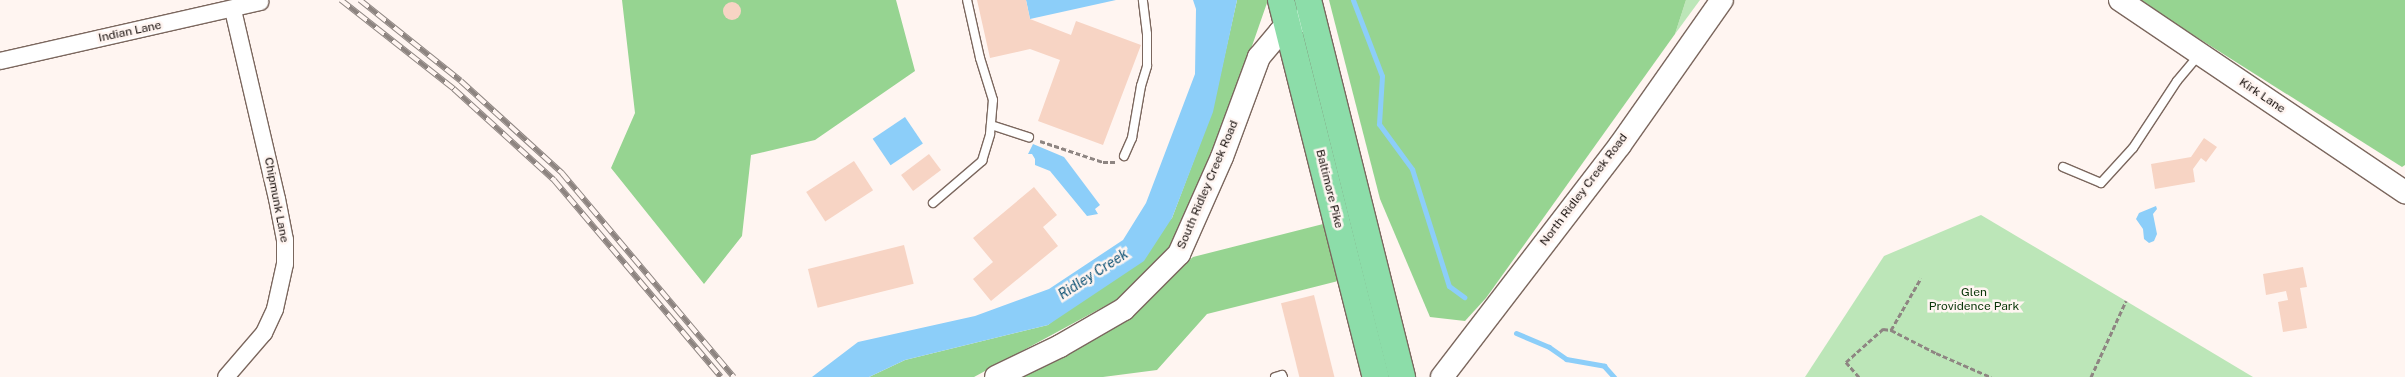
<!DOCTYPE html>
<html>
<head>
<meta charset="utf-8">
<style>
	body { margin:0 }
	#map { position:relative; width:2405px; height:377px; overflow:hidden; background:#fff5f1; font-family:"Public Sans",sans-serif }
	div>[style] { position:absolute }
	.green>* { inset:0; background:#bce6b8 }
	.forest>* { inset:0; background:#96d491 }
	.water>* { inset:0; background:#8ccef9; transform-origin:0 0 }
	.stream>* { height:5px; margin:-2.5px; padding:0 2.5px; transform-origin:2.5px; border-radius:2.5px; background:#8ccef9 }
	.building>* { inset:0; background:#f7d4c4; transform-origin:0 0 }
	.round { border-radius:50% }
	.path>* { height:3px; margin-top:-1.5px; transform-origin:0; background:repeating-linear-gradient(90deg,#8e8582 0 5px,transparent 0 7.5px) }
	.roads { filter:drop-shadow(1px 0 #7b675e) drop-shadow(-1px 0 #7b675e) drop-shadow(0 1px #7b675e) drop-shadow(0 -1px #7b675e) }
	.lane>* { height:8px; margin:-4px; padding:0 4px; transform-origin:4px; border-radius:4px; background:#fff }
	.street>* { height:16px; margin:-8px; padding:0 8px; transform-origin:8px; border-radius:8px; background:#fff }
	.secondary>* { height:22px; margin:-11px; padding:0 11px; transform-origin:11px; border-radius:11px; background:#fff }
	.primary>* { height:26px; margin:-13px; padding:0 13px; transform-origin:13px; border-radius:13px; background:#8cdda9 }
	.rail>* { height:5.5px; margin-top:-2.75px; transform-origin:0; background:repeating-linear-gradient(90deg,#fff5f1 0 11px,#8d8480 0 22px); box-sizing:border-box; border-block:1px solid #8d8480 }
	span { translate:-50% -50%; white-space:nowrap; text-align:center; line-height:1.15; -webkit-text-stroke:5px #fff5f1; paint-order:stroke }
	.street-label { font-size:12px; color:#110906 }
	.park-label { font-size:12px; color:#0a3609 }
	.water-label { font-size:14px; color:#0c5174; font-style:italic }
</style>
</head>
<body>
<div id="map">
	<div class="green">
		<div style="clip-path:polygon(1686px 0,1700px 0,1675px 34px)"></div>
		<div style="clip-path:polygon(1981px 215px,2126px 301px,2253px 377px,1805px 377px,1884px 256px)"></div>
	</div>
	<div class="forest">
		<div style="clip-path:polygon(622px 0,896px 0,915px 71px,815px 140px,751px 155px,742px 236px,704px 284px,611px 168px,635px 113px)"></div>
		<div style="clip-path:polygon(1237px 0,1268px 0,1228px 115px,1175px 245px,1118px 299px,974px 377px,869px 377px,905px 360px,1048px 325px,1172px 218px,1212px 112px)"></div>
		<div style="clip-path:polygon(1329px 0,1686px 0,1675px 34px,1486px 298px,1465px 321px,1430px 317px,1380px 199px)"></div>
		<div style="clip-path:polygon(2138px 0,2405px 0,2405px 165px,2402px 167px)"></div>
		<div style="clip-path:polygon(1331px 222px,1346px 279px,1207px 314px,1157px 370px,1103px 377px,1016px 377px,1128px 314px,1193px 257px)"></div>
	</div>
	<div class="water">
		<div style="clip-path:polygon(1026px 0,1116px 0,1030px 19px)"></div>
		<div style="clip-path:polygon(1193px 0,1237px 0,1213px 112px,1172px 218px,1144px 261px,1048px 325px,905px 360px,869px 377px,812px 377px,858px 342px,975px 316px,1049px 289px,1123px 240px,1146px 203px,1195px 74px,1196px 9px)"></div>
		<div style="left:905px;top:117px;width:32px;height:39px;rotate:56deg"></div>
		<div style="clip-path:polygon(1033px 144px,1064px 157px,1100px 205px,1095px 209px,1098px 214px,1087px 216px,1050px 171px,1035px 165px,1035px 159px,1032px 154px,1028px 154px)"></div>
		<div style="clip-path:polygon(2156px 206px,2157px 209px,2153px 214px,2157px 234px,2154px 241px,2149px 243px,2144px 239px,2143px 229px,2136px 219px,2139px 213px)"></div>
	</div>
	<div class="stream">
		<div style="left:1353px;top:0;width:81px;rotate:69.1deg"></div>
		<div style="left:1382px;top:76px;width:48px;rotate:93.6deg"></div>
		<div style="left:1379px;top:124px;width:56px;rotate:53.7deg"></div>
		<div style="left:1412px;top:169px;width:123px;rotate:72.5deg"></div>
		<div style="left:1449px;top:286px;width:19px;rotate:36deg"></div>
		<div style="left:1516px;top:333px;width:36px;rotate:23deg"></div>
		<div style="left:1549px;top:347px;width:21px;rotate:35deg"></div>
		<div style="left:1566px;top:359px;width:39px;rotate:10deg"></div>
		<div style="left:1604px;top:366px;width:15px;rotate:48deg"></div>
	</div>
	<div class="building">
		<div style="clip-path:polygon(977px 0,1026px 0,1030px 19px,1071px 35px,1076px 21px,1141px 45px,1103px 145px,1038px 121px,1060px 60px,1030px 49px,990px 58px)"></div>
		<div class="round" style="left:723px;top:2px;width:18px;height:18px"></div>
		<div style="clip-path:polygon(2204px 138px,2217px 147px,2206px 162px,2201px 158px,2193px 169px,2195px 182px,2155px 189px,2151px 164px,2191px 157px)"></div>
		<div style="left:929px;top:154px;width:20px;height:35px;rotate:53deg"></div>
		<div style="left:854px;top:161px;width:35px;height:57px;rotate:57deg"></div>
		<div style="clip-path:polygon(1034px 187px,1057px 215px,1043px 227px,1058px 246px,991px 301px,973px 279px,993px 262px,973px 238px)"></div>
		<div style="left:904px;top:245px;width:40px;height:99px;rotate:76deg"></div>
		<div style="clip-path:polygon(2303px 267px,2307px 287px,2300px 288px,2307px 328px,2283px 332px,2278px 302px,2288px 300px,2286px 291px,2266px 295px,2263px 274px)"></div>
		<div style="left:1314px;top:295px;width:85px;height:34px;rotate:76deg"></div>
	</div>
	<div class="path">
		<div style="left:1040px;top:141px;width:66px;rotate:18.4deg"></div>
		<div style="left:1103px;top:162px;width:12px"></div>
		<div style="left:1891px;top:330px;width:60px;rotate:-60deg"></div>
		<div style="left:1859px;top:377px;width:20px;rotate:-131deg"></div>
		<div style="left:1846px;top:362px;width:50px;rotate:-41.7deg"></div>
		<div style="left:1883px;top:329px;width:8px;rotate:7deg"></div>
		<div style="left:1891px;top:330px;width:51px;rotate:27.1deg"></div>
		<div style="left:1936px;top:353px;width:60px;rotate:23.6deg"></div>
		<div style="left:2091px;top:377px;width:84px;rotate:-65.3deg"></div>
	</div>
	<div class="roads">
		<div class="lane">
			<div style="left:991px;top:125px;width:40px;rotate:18deg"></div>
			<div style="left:1124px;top:156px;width:20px;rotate:-66deg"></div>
			<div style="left:1132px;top:138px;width:53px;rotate:-80.2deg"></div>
			<div style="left:1141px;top:86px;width:21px;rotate:-73deg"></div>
			<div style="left:1147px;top:66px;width:32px;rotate:-90deg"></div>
			<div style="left:1147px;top:34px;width:34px;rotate:-97deg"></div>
			<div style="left:2063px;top:167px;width:41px;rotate:22.8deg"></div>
			<div style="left:2101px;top:183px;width:47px;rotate:-47.6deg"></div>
			<div style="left:2133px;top:148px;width:80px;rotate:-56.7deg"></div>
			<div style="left:2177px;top:81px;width:34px;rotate:-50deg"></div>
			<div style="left:933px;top:203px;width:65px;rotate:-40.6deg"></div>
			<div style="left:982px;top:161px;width:28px;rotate:-73deg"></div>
			<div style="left:990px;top:134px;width:34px;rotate:-85deg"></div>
			<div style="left:993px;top:100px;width:44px;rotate:-107.2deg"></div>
			<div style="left:980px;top:58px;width:59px;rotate:-102.6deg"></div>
			<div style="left:1275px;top:377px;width:7px;rotate:-16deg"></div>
			<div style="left:1282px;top:375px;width:2px;rotate:63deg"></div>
		</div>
		<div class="street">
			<div style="left:0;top:61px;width:267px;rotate:-12.8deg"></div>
			<div style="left:226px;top:377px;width:58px;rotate:-49.2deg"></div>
			<div style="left:264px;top:333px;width:26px;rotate:-65deg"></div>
			<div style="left:275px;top:309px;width:46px;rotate:-77.5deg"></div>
			<div style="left:285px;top:264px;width:24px;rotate:-90deg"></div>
			<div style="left:285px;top:240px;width:42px;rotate:-101deg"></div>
			<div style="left:277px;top:199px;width:194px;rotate:-103.1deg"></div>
		</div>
		<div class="secondary">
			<div style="left:2120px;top:0;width:344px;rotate:34deg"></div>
			<div style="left:996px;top:377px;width:71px;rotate:-25.8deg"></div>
			<div style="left:1060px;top:346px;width:74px;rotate:-30deg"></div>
			<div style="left:1124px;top:309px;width:78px;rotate:-45deg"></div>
			<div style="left:1179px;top:254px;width:106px;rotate:-66.1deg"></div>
			<div style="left:1222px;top:157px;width:107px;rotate:-69.7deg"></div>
			<div style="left:1259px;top:57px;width:33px;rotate:-50deg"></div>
			<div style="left:1280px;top:32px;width:25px;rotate:-29deg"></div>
			<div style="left:1442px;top:377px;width:292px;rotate:-52.5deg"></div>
			<div style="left:1620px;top:145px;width:177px;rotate:-54.9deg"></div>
		</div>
		<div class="primary">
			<div style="left:1281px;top:0;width:389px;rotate:75.9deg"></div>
			<div style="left:1308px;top:0;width:389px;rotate:76deg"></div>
		</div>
	</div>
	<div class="rail">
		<div style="left:341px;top:0;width:144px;rotate:38.2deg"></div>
		<div style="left:454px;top:89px;width:135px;rotate:42.3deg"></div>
		<div style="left:554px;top:180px;width:258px;rotate:49.7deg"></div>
		<div style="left:360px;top:0;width:129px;rotate:38.7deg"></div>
		<div style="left:461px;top:81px;width:137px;rotate:42.3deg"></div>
		<div style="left:562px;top:173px;width:267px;rotate:49.9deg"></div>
	</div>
	<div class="street-label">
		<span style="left:130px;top:32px;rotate:-12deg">Indian Lane</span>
		<span style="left:2262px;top:96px;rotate:34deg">Kirk Lane</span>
		<span style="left:1208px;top:185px;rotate:-67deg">South Ridley Creek Road</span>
		<span style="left:1329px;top:189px;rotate:76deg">Baltimore Pike</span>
		<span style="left:1584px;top:190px;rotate:-53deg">North Ridley Creek Road</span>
		<span style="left:276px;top:200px;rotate:79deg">Chipmunk Lane</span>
	</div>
	<div class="park-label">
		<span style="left:1974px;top:300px">Glen<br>Providence Park</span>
	</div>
	<div class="water-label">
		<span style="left:1093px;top:274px;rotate:-33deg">Ridley Creek</span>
	</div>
</div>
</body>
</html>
